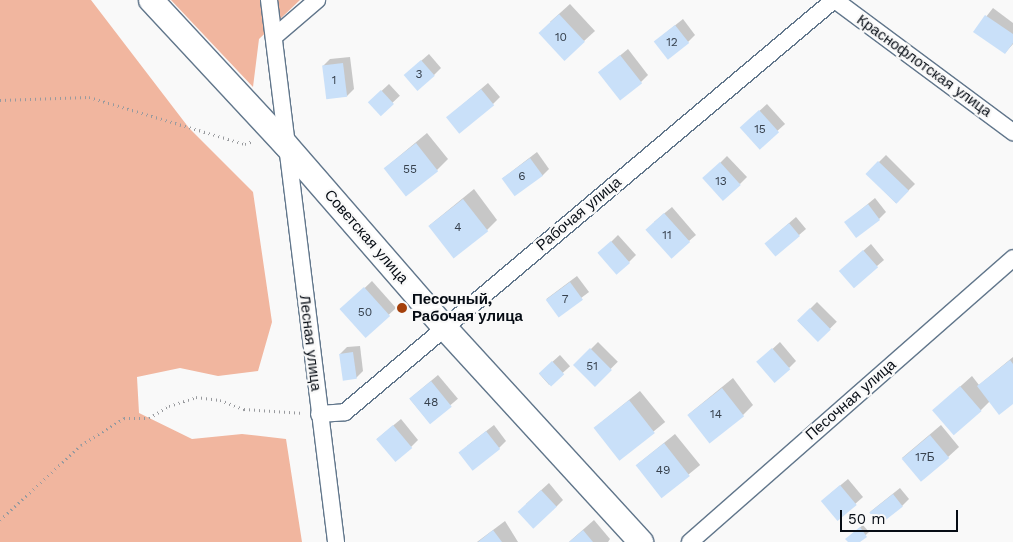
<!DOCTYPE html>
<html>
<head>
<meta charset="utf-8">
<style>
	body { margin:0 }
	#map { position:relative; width:1013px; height:542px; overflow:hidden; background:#f9f9f9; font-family:"Work Sans",sans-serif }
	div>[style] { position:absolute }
	.green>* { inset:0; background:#f1b69f }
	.shadow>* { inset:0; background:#0003; transform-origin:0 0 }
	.building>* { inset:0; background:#c9e0f9; transform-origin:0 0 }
	.path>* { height:3px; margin-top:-1.5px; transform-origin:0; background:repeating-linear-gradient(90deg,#989a9e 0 1px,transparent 0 5px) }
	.roads { filter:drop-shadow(1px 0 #61768b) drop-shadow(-1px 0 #61768b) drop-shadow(0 1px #61768b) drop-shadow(0 -1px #61768b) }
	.street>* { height:16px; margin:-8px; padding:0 8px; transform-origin:8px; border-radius:8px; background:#fff }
	.secondary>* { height:24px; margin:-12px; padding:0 12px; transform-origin:12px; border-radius:12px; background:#fff }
	.dots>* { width:14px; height:14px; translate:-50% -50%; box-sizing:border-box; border:2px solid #f9f9f9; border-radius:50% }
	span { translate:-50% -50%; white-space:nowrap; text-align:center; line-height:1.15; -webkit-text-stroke:4.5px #f9f9f9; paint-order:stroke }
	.number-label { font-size:12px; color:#37414d }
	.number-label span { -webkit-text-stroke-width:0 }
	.street-label { font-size:15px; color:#060c14 }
	.poi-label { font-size:15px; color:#060c14; font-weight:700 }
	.left { translate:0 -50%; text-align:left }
	.scale { position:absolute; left:840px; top:510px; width:118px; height:22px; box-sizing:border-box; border:2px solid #060c14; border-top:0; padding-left:6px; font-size:15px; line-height:18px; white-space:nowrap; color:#060c14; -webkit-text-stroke:4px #f9f9f9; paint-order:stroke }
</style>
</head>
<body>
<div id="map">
	<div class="green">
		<div style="clip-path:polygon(0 0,91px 0,189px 128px,253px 192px,272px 322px,258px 371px,218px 376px,180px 368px,137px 377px,139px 413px,192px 439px,242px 434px,286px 439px,302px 542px,0 542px)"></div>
		<div style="clip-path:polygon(171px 0,300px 0,259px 39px,253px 87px)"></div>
	</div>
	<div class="shadow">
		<div style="clip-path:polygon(570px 4px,595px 31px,584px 41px,550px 22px)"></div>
		<div style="clip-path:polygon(993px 8px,1013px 23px,1013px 44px,1005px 53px,975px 31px)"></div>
		<div style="clip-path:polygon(683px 19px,695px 35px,688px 42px,663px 35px)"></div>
		<div style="clip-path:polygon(628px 49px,648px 75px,641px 82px,599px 73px)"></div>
		<div style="clip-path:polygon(429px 54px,441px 68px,434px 75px,405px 75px)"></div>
		<div style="clip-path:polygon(350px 57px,354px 89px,347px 96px,323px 66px,330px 59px)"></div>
		<div style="clip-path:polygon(488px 83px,500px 97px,493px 104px,455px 111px)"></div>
		<div style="left:389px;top:84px;width:16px;height:26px;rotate:47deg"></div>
		<div style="left:767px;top:104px;width:27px;height:35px;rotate:48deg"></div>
		<div style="clip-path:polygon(427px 133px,448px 159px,437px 170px,385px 168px)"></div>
		<div style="clip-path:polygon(537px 152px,549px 169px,542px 176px,503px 178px)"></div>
		<div style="left:886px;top:155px;width:41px;height:27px;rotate:45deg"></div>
		<div style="clip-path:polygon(727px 156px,747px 177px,740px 184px,711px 172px)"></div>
		<div style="clip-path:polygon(474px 189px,497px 220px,487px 230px,430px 225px)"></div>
		<div style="clip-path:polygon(875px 198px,886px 212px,879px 219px,846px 222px)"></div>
		<div style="clip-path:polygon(672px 207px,696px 235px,689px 241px,654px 222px)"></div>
		<div style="clip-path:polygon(796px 217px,806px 229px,799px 235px,773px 237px)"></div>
		<div style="clip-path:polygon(618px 235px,636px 255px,629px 262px,606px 247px)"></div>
		<div style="clip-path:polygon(871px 244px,884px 260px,877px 266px,848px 264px)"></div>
		<div style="left:577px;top:276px;width:20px;height:38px;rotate:53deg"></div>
		<div style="clip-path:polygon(372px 281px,396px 308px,366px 336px,349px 303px)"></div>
		<div style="left:817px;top:302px;width:28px;height:27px;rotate:45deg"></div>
		<div style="left:598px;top:342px;width:28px;height:33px;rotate:45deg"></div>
		<div style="clip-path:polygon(780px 342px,796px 361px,789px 368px,766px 355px)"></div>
		<div style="clip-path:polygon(360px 346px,363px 371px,356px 378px,340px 354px,347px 347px)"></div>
		<div style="left:560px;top:355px;width:15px;height:28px;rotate:48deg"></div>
		<div style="clip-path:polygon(1013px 357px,1013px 402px,990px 401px,981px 410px,934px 410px,972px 376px,979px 385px)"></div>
		<div style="left:438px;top:375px;width:31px;height:37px;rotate:50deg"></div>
		<div style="clip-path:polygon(733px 378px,753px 405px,743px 415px,689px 414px)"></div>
		<div style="left:640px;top:391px;width:40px;height:58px;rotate:51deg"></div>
		<div style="clip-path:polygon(401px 419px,418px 440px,411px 447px,377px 439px)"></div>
		<div style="clip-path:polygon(494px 425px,506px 441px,499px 448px,467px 446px)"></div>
		<div style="clip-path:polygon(941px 425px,959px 447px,948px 457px,902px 458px)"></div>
		<div style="left:675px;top:434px;width:40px;height:49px;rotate:51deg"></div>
		<div style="clip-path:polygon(848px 479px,863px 497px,838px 519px,830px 494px)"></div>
		<div style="clip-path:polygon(549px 483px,563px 500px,556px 507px,526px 504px)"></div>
		<div style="clip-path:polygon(900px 488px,909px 499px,902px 506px,870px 512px)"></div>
		<div style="clip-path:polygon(594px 520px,610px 539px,608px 542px,569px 542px)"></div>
		<div style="clip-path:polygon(505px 521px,518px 542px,477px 542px)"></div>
		<div style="clip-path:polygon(863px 525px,869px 532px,858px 542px,849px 542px,850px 536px)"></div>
	</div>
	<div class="building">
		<div style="left:559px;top:14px;width:38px;height:28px;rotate:47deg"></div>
		<div style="clip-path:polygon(985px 15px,1013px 34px,1013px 43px,1005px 54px,973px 32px)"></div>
		<div style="left:675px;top:25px;width:23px;height:27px;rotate:52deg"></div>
		<div style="left:620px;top:55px;width:36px;height:28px;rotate:52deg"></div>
		<div style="left:421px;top:60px;width:21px;height:23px;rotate:49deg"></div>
		<div style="left:343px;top:63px;width:34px;height:21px;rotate:83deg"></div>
		<div style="left:481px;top:89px;width:21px;height:45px;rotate:51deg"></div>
		<div style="left:381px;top:90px;width:19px;height:18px;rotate:47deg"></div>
		<div style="left:759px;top:110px;width:30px;height:26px;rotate:48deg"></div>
		<div style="left:416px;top:143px;width:36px;height:41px;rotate:52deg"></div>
		<div style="left:530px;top:158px;width:22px;height:35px;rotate:54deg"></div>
		<div style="left:878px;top:161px;width:43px;height:18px;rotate:44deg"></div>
		<div style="left:720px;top:162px;width:31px;height:24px;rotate:48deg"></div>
		<div style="left:463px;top:199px;width:41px;height:44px;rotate:52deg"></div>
		<div style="left:868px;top:204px;width:20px;height:30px;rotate:53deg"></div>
		<div style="left:664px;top:213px;width:39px;height:25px;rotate:48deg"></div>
		<div style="left:789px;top:223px;width:17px;height:32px;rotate:50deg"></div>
		<div style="left:611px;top:241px;width:29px;height:18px;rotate:49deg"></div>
		<div style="left:863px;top:250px;width:23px;height:32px;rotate:49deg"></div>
		<div style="left:570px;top:282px;width:22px;height:30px;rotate:54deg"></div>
		<div style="left:364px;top:287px;width:39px;height:33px;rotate:48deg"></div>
		<div style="left:810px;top:308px;width:30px;height:18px;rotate:46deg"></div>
		<div style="left:590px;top:348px;width:31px;height:24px;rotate:45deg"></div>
		<div style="left:772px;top:348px;width:28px;height:21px;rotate:49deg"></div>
		<div style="left:353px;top:352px;width:27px;height:14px;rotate:82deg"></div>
		<div style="clip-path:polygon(1010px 360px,1013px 364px,1013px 404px,999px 415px,977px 386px)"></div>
		<div style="left:552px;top:361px;width:18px;height:18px;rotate:47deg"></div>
		<div style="left:431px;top:381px;width:33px;height:28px;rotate:51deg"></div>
		<div style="left:960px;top:386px;width:33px;height:37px;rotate:49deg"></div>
		<div style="left:722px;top:388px;width:36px;height:44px;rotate:52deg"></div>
		<div style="left:629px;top:400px;width:42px;height:45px;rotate:52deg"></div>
		<div style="left:393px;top:425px;width:30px;height:22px;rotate:50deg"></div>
		<div style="left:486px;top:431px;width:23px;height:35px;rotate:52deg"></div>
		<div style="left:930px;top:435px;width:30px;height:37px;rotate:50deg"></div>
		<div style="left:664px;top:443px;width:42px;height:36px;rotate:52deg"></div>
		<div style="left:840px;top:485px;width:26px;height:25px;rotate:50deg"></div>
		<div style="left:541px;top:490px;width:23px;height:32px;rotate:47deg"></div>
		<div style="left:893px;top:494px;width:16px;height:30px;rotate:52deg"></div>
		<div style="clip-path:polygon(860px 527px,867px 537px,860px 542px,848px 542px,845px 539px)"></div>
		<div style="clip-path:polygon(493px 530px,502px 542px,478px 542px)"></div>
		<div style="clip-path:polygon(583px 530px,593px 542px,569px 542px)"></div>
	</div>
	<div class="path">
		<div style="left:0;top:100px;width:89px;rotate:-1.9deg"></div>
		<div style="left:89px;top:97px;width:163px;rotate:16.8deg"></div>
		<div style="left:245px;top:144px;width:9px;rotate:-21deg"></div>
		<div style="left:0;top:520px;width:110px;rotate:-42.8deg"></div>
		<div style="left:81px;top:445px;width:51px;rotate:-32.1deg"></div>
		<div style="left:124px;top:418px;width:25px"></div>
		<div style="left:149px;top:418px;width:23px;rotate:-31deg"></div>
		<div style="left:169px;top:406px;width:28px;rotate:-18deg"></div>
		<div style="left:196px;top:397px;width:24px;rotate:7deg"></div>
		<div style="left:220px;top:400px;width:26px;rotate:21deg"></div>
		<div style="left:244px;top:409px;width:60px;rotate:3.8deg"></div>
	</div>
	<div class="roads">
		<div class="street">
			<div style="left:269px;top:0;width:546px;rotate:82.95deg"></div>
			<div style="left:835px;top:0;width:222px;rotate:36.6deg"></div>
			<div style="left:274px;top:37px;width:57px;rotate:-40.7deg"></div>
			<div style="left:319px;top:414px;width:26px;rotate:-4deg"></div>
			<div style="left:345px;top:412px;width:639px;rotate:-40.12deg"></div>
			<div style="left:690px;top:542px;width:430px;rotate:-41.3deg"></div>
		</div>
		<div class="secondary">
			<div style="left:151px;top:0;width:197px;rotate:47.1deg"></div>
			<div style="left:285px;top:144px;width:242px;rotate:49deg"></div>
			<div style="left:444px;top:327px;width:292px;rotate:47.5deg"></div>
		</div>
	</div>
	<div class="dots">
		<div style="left:402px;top:308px;background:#a4400b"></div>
	</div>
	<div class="number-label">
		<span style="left:561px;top:38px">10</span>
		<span style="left:672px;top:43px">12</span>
		<span style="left:419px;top:75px">3</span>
		<span style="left:334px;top:81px">1</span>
		<span style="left:760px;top:130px">15</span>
		<span style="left:410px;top:170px">55</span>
		<span style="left:522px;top:177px">6</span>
		<span style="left:721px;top:182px">13</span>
		<span style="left:458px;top:228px">4</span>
		<span style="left:667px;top:236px">11</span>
		<span style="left:565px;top:300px">7</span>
		<span style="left:365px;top:313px">50</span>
		<span style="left:592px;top:367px">51</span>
		<span style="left:431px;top:403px">48</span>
		<span style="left:716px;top:415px">14</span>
		<span style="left:925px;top:458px">17Б</span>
		<span style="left:663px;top:471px">49</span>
	</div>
	<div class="street-label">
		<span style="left:924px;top:66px;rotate:36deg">Краснофлотская улица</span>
		<span style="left:579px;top:214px;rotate:-40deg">Рабочая улица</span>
		<span style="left:366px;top:237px;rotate:49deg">Советская улица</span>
		<span style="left:310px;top:343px;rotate:83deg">Лесная улица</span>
		<span style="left:851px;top:400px;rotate:-41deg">Песочная улица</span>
	</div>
	<div class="poi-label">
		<span class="left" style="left:412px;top:308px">Песочный,<br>Рабочая улица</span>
	</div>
	<div class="scale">50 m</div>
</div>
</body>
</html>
